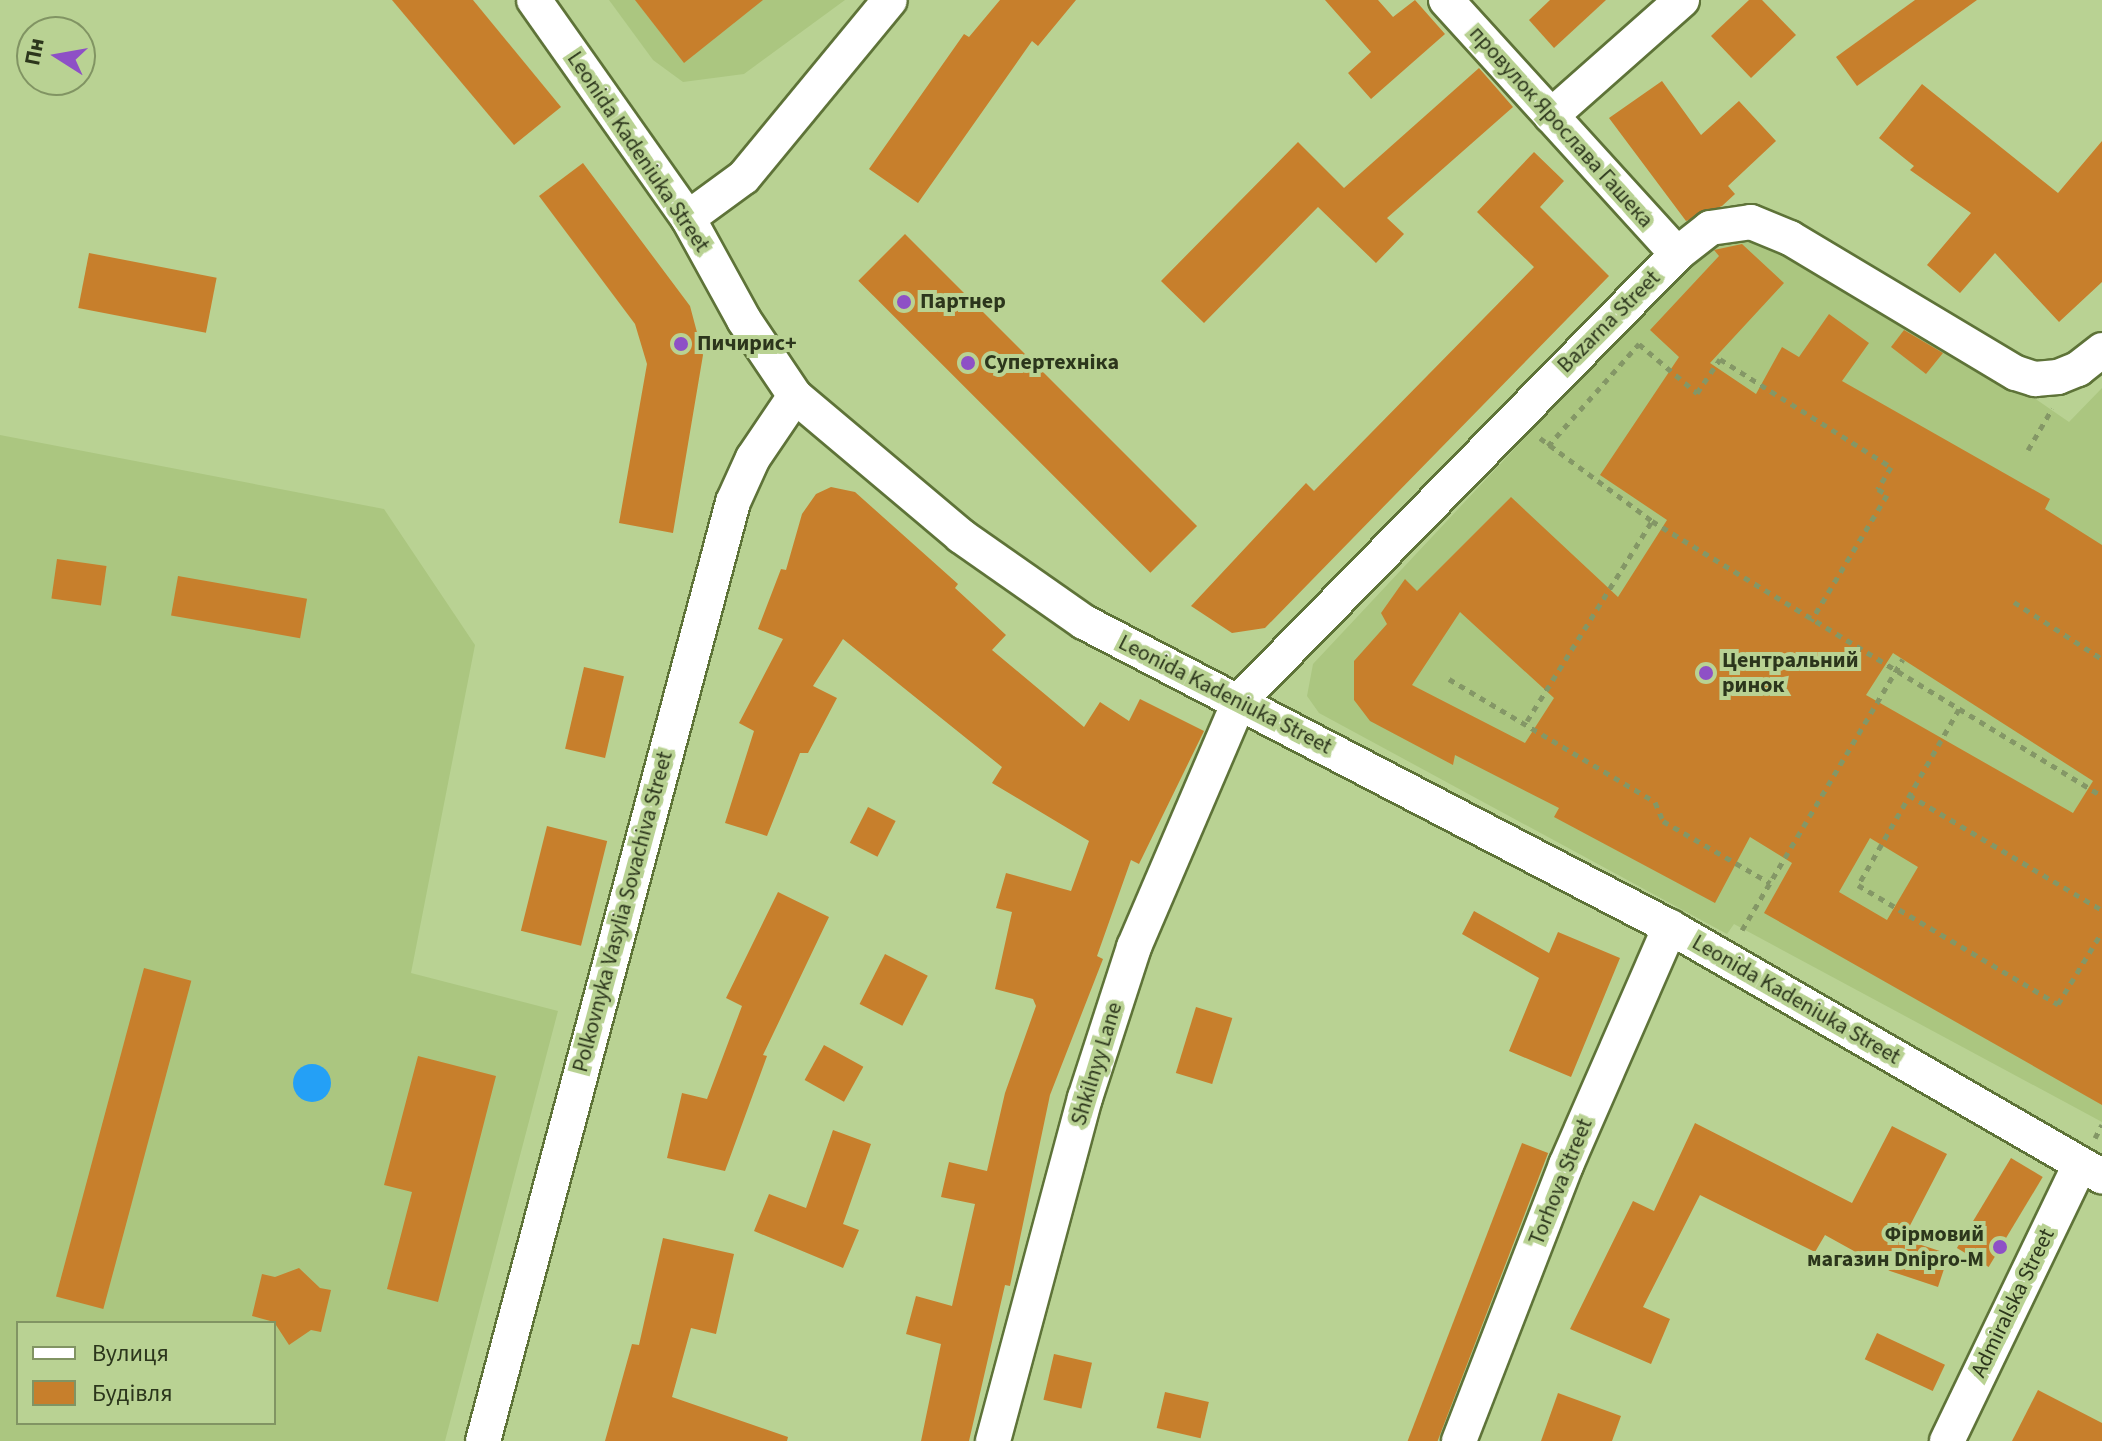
<!DOCTYPE html>
<html>
<head>
<meta charset="utf-8">
<style>
	body { margin:0 }
	#map { position:relative; width:2102px; height:1441px; overflow:hidden; background:#b9d293; font-family:"Source Sans 3",sans-serif }
	div>[style] { position:absolute }
	.built>* { inset:0; background:#abc680 }
	.water>* { inset:0; background:#24a0f6 }
	.round { border-radius:50% }
	.building>* { inset:0; background:#c77f2c; transform-origin:0 0 }
	.path>* { height:5px; margin-top:-2.5px; transform-origin:0; background:repeating-linear-gradient(90deg,#849766 0 6px,transparent 0 12px) }
	.roads { filter:drop-shadow(2px 0 #5e7338) drop-shadow(-2px 0 #5e7338) drop-shadow(0 2px #5e7338) drop-shadow(0 -2px #5e7338) }
	.minor>* { height:34px; margin:-17px; padding:0 17px; transform-origin:17px; border-radius:17px; background:#fff }
	.dots>* { width:22px; height:22px; translate:-50% -50%; box-sizing:border-box; border:4px solid #b9d293; border-radius:50% }
	span { translate:-50% -50%; white-space:nowrap; text-align:center; line-height:1.15; -webkit-text-stroke:8px #b9d293; paint-order:stroke }
	.street-label { font-size:22px; color:#2c361c }
	.poi-label { font-size:22px; color:#2c361c; font-weight:700 }
	.left { translate:0 -50%; text-align:left }
	.right { translate:-100% -50%; text-align:right }
	.legend { position:absolute; left:16px; top:1321px; width:260px; height:104px; box-sizing:border-box; background:#b9d293; border:2px solid #819463; margin:0; padding:10px 14px; list-style:none; font-size:24px; color:#2c361c }
	.legend li { display:flex; align-items:center; gap:16px; height:40px }
	.legend b { width:40px; border:2px solid #819463 }
	.north { position:absolute; left:16px; top:16px; width:80px; height:80px; box-sizing:border-box; background:#b9d293; border:2px solid #819463; border-radius:50%; rotate:281deg; font-size:22px; font-weight:700; line-height:32px; text-align:center; color:#2c361c }
	.north::after { content:''; display:block; margin:auto; width:28px; height:36px; background:#8e50c6; clip-path:polygon(50% 0,100% 100%,50% 72%,0 100%) }
</style>
</head>
<body>
<div id="map">
	<div class="built">
		<div style="clip-path:polygon(609px 0,845px 0,744px 74px,683px 82px,653px 60px)"></div>
		<div style="clip-path:polygon(1760px 237px,1930px 326px,2069px 422px,2102px 388px,2102px 1122px,1734px 924px,1727px 934px,1319px 713px,1307px 696px,1313px 664px,1710px 240px)"></div>
		<div style="clip-path:polygon(evenodd,0 435px,384px 509px,475px 645px,411px 973px,558px 1011px,445px 1441px,0 1441px,0 435px,18px 1323px,274px 1323px,274px 1423px,18px 1423px,18px 1323px)"></div>
	</div>
	<div class="water">
		<div class="round" style="left:293px;top:1064px;width:38px;height:38px"></div>
	</div>
	<div class="building">
		<div style="clip-path:polygon(392px 0,473px 0,561px 107px,514px 145px)"></div>
		<div style="clip-path:polygon(635px 0,763px 0,684px 63px)"></div>
		<div style="clip-path:polygon(1000px 0,1076px 0,1038px 46px,1032px 41px,918px 203px,869px 169px,964px 34px,969px 37px)"></div>
		<div style="clip-path:polygon(1325px 0,1378px 0,1393px 17px,1415px 0,1445px 34px,1371px 99px,1348px 73px,1371px 52px)"></div>
		<div style="clip-path:polygon(1550px 0,1606px 0,1554px 48px,1529px 20px)"></div>
		<div style="clip-path:polygon(1749px 0,1762px 0,1796px 35px,1751px 78px,1711px 36px)"></div>
		<div style="clip-path:polygon(1915px 0,1977px 0,1857px 86px,1836px 57px)"></div>
		<div style="clip-path:polygon(1479px 68px,1513px 107px,1387px 218px,1404px 234px,1376px 263px,1318px 207px,1204px 323px,1161px 281px,1298px 142px,1344px 188px)"></div>
		<div style="clip-path:polygon(1662px 81px,1701px 135px,1739px 101px,1776px 141px,1728px 186px,1735px 194px,1722px 206px,1686px 221px,1609px 118px)"></div>
		<div style="clip-path:polygon(1922px 84px,2058px 193px,2102px 141px,2102px 282px,2059px 322px,1995px 253px,1960px 293px,1927px 265px,1971px 213px,1910px 170px,1914px 166px,1879px 138px)"></div>
		<div style="clip-path:polygon(1534px 152px,1564px 181px,1540px 207px,1609px 276px,1265px 628px,1232px 633px,1191px 606px,1306px 483px,1314px 491px,1534px 267px,1477px 212px)"></div>
		<div style="clip-path:polygon(583px 163px,690px 306px,703px 355px,673px 533px,619px 523px,647px 364px,635px 324px,539px 196px)"></div>
		<div style="left:905px;top:234px;width:413px;height:66px;rotate:45deg"></div>
		<div style="clip-path:polygon(evenodd,1742px 244px,1784px 283px,1710px 363px,1756px 394px,1782px 347px,1799px 357px,1829px 314px,1869px 343px,1842px 381px,2050px 499px,2045px 509px,2102px 545px,2102px 1105px,1764px 913px,1792px 863px,1750px 837px,1715px 903px,1554px 817px,1559px 808px,1455px 755px,1453px 765px,1370px 721px,1354px 700px,1354px 661px,1387px 624px,1381px 613px,1405px 579px,1417px 591px,1511px 497px,1618px 597px,1667px 520px,1600px 475px,1679px 357px,1650px 330px,1719px 256px,1714px 250px,1742px 244px,1460px 612px,1554px 698px,1525px 743px,1412px 685px,1460px 612px,1742px 244px,1893px 653px,2093px 781px,2073px 813px,1866px 695px,1893px 653px,1742px 244px,1870px 838px,1918px 867px,1887px 920px,1839px 892px,1870px 838px)"></div>
		<div style="left:89px;top:253px;width:130px;height:56px;rotate:11deg"></div>
		<div style="clip-path:polygon(1904px 330px,1943px 353px,1926px 374px,1891px 347px)"></div>
		<div style="clip-path:polygon(831px 487px,855px 492px,958px 584px,955px 588px,1006px 635px,992px 650px,1084px 727px,1100px 702px,1129px 721px,1140px 699px,1204px 731px,1139px 864px,1131px 860px,1097px 956px,1103px 959px,1050px 1095px,1010px 1286px,1005px 1285px,969px 1441px,921px 1441px,941px 1344px,906px 1334px,916px 1296px,952px 1306px,975px 1204px,941px 1197px,949px 1162px,987px 1171px,1005px 1093px,1036px 1006px,1033px 999px,995px 989px,1012px 912px,996px 908px,1006px 873px,1071px 891px,1089px 841px,992px 783px,1002px 767px,843px 639px,813px 686px,837px 698px,808px 753px,800px 753px,767px 836px,725px 823px,754px 731px,739px 723px,783px 639px,758px 629px,781px 569px,786px 570px,802px 514px,816px 494px)"></div>
		<div style="left:57px;top:559px;width:50px;height:40px;rotate:8deg"></div>
		<div style="left:178px;top:576px;width:131px;height:40px;rotate:10deg"></div>
		<div style="left:584px;top:667px;width:41px;height:84px;rotate:13deg"></div>
		<div style="left:868px;top:807px;width:31px;height:40px;rotate:27deg"></div>
		<div style="left:547px;top:826px;width:62px;height:108px;rotate:14deg"></div>
		<div style="clip-path:polygon(778px 892px,829px 917px,763px 1055px,767px 1056px,725px 1171px,667px 1158px,682px 1093px,707px 1099px,742px 1006px,726px 998px)"></div>
		<div style="clip-path:polygon(1474px 911px,1549px 953px,1558px 932px,1620px 958px,1571px 1077px,1509px 1051px,1539px 978px,1462px 934px)"></div>
		<div style="left:885px;top:954px;width:48px;height:56px;rotate:27deg"></div>
		<div style="left:144px;top:968px;width:49px;height:340px;rotate:15deg"></div>
		<div style="left:1196px;top:1007px;width:38px;height:69px;rotate:17deg"></div>
		<div style="left:824px;top:1045px;width:45px;height:40px;rotate:29deg"></div>
		<div style="clip-path:polygon(418px 1056px,496px 1076px,438px 1302px,387px 1289px,412px 1192px,384px 1185px)"></div>
		<div style="clip-path:polygon(1695px 1123px,1852px 1203px,1892px 1126px,1947px 1154px,1903px 1239px,1949px 1254px,1938px 1287px,1890px 1271px,1825px 1235px,1815px 1252px,1700px 1195px,1643px 1307px,1670px 1319px,1651px 1364px,1570px 1329px,1633px 1201px,1654px 1211px)"></div>
		<div style="clip-path:polygon(833px 1130px,871px 1144px,843px 1224px,859px 1230px,843px 1268px,754px 1231px,769px 1194px,806px 1208px)"></div>
		<div style="left:1522px;top:1143px;width:28px;height:320px;rotate:21deg"></div>
		<div style="left:2011px;top:1158px;width:37px;height:105px;rotate:31deg"></div>
		<div style="clip-path:polygon(663px 1238px,734px 1254px,716px 1334px,691px 1328px,672px 1397px,788px 1437px,787px 1441px,605px 1441px,632px 1344px,639px 1345px)"></div>
		<div style="clip-path:polygon(299px 1268px,320px 1288px,331px 1290px,321px 1332px,311px 1330px,289px 1345px,274px 1322px,252px 1316px,262px 1274px,275px 1277px)"></div>
		<div style="left:1877px;top:1333px;width:75px;height:29px;rotate:25deg"></div>
		<div style="left:1054px;top:1354px;width:39px;height:47px;rotate:13deg"></div>
		<div style="clip-path:polygon(2038px 1390px,2102px 1423px,2102px 1441px,2012px 1441px)"></div>
		<div style="left:1165px;top:1392px;width:45px;height:37px;rotate:13deg"></div>
		<div style="clip-path:polygon(1558px 1393px,1621px 1416px,1612px 1441px,1541px 1441px)"></div>
	</div>
	<div class="path">
		<div style="left:1540px;top:438px;width:139px;rotate:36.5deg"></div>
		<div style="left:1652px;top:521px;width:527px;rotate:31.43deg"></div>
		<div style="left:1548px;top:446px;width:137px;rotate:-48.3deg"></div>
		<div style="left:1639px;top:344px;width:76px;rotate:40.2deg"></div>
		<div style="left:1697px;top:393px;width:41px;rotate:-55.9deg"></div>
		<div style="left:1720px;top:359px;width:202px;rotate:32.3deg"></div>
		<div style="left:1891px;top:467px;width:26px;rotate:121deg"></div>
		<div style="left:1878px;top:489px;width:11px;rotate:34deg"></div>
		<div style="left:1887px;top:495px;width:147px;rotate:121.1deg"></div>
		<div style="left:2028px;top:450px;width:48px;rotate:-59.7deg"></div>
		<div style="left:2014px;top:602px;width:105px;rotate:32.9deg"></div>
		<div style="left:1449px;top:679px;width:240px;rotate:30.8deg"></div>
		<div style="left:1655px;top:802px;width:21px;rotate:67deg"></div>
		<div style="left:1663px;top:821px;width:124px;rotate:30.1deg"></div>
		<div style="left:1959px;top:709px;width:203px;rotate:119.8deg"></div>
		<div style="left:1858px;top:885px;width:233px;rotate:30.8deg"></div>
		<div style="left:2058px;top:1004px;width:84px;rotate:-58.6deg"></div>
		<div style="left:1527px;top:721px;width:236px;rotate:-58deg"></div>
		<div style="left:1909px;top:795px;width:225px;rotate:30.8deg"></div>
		<div style="left:1742px;top:930px;width:315px;rotate:-59.3deg"></div>
		<div style="left:2095px;top:1138px;width:15px;rotate:-62deg"></div>
	</div>
	<div class="roads">
		<div class="minor">
			<div style="left:534px;top:0;width:267px;rotate:54.8deg"></div>
			<div style="left:688px;top:218px;width:116px;rotate:61.2deg"></div>
			<div style="left:744px;top:320px;width:92px;rotate:56.1deg"></div>
			<div style="left:795px;top:396px;width:217px;rotate:40.1deg"></div>
			<div style="left:961px;top:536px;width:150px;rotate:35deg"></div>
			<div style="left:1084px;top:622px;width:661px;rotate:27.5deg"></div>
			<div style="left:1670px;top:927px;width:499px;rotate:30deg"></div>
			<div style="left:1446px;top:0;width:343px;rotate:47.7deg"></div>
			<div style="left:1551px;top:116px;width:175px;rotate:-41.5deg"></div>
			<div style="left:688px;top:218px;width:69px;rotate:-36.2deg"></div>
			<div style="left:744px;top:177px;width:229px;rotate:-50.5deg"></div>
			<div style="left:483px;top:1441px;width:972px;rotate:-75.09deg"></div>
			<div style="left:733px;top:502px;width:48px;rotate:-65.6deg"></div>
			<div style="left:753px;top:458px;width:75px;rotate:-55.9deg"></div>
			<div style="left:993px;top:1441px;width:355px;rotate:-75deg"></div>
			<div style="left:1085px;top:1098px;width:159px;rotate:-72deg"></div>
			<div style="left:1134px;top:947px;width:269px;rotate:-66.8deg"></div>
			<div style="left:1240px;top:700px;width:624px;rotate:-45.58deg"></div>
			<div style="left:1677px;top:254px;width:42px;rotate:-38.2deg"></div>
			<div style="left:1710px;top:228px;width:41px;rotate:-8.3deg"></div>
			<div style="left:1751px;top:222px;width:42px;rotate:22.3deg"></div>
			<div style="left:1790px;top:238px;width:263px;rotate:30.9deg"></div>
			<div style="left:2016px;top:373px;width:20px;rotate:18deg"></div>
			<div style="left:2035px;top:379px;width:23px;rotate:-5deg"></div>
			<div style="left:2058px;top:377px;width:22px;rotate:-22deg"></div>
			<div style="left:2078px;top:369px;width:31px;rotate:-38deg"></div>
			<div style="left:1459px;top:1441px;width:296px;rotate:-68.8deg"></div>
			<div style="left:1566px;top:1165px;width:260px;rotate:-66.4deg"></div>
			<div style="left:1947px;top:1441px;width:306px;rotate:-64.3deg"></div>
		</div>
	</div>
	<div class="dots">
		<div style="left:904px;top:302px;background:#8e50c6"></div>
		<div style="left:681px;top:344px;background:#8e50c6"></div>
		<div style="left:968px;top:363px;background:#8e50c6"></div>
		<div style="left:1706px;top:673px;background:#8e50c6"></div>
		<div style="left:2000px;top:1247px;background:#8e50c6"></div>
	</div>
	<div class="street-label">
		<span style="left:1561px;top:127px;rotate:48deg">провулок Ярослава Гашека</span>
		<span style="left:638px;top:152px;rotate:56deg">Leonida Kadeniuka Street</span>
		<span style="left:1609px;top:322px;rotate:-45deg">Bazarna Street</span>
		<span style="left:1225px;top:695px;rotate:27deg">Leonida Kadeniuka Street</span>
		<span style="left:623px;top:912px;rotate:-75deg">Polkovnyka Vasylia Sovachiva Street</span>
		<span style="left:1796px;top:1000px;rotate:30deg">Leonida Kadeniuka Street</span>
		<span style="left:1097px;top:1064px;rotate:-73deg">Shkilnyy Lane</span>
		<span style="left:1561px;top:1182px;rotate:-68deg">Torhova Street</span>
		<span style="left:2013px;top:1303px;rotate:-64deg">Admiralska Street</span>
	</div>
	<div class="poi-label">
		<span class="left" style="left:920px;top:302px">Партнер</span>
		<span class="left" style="left:697px;top:344px">Пичирис+</span>
		<span class="left" style="left:984px;top:363px">Супертехніка</span>
		<span class="left" style="left:1722px;top:673px">Центральний<br>ринок</span>
		<span class="right" style="left:1984px;top:1247px">Фірмовий<br>магазин Dnipro-M</span>
	</div>
	<ul class="legend">
	<li><b style="height:10px;background:#fff"></b>Вулиця</li>
	<li><b style="height:22px;background:#c77f2c"></b>Будівля</li>
	</ul>
	<div class="north">Пн</div>
</div>
</body>
</html>
